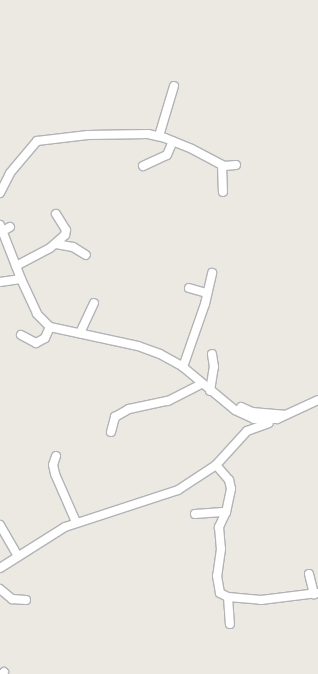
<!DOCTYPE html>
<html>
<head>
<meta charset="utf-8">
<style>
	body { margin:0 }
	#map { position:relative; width:318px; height:674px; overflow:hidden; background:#ebe9e1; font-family:"PT Sans",sans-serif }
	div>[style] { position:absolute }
	.roads { filter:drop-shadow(1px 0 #b1b3b7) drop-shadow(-1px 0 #b1b3b7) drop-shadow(0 1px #b1b3b7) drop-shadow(0 -1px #b1b3b7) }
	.minor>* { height:8px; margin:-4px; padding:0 4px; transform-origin:4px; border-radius:4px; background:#fff }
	span { translate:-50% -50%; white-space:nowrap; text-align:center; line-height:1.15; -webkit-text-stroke:3.5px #fff; paint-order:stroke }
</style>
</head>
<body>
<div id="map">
	<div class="roads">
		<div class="minor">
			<div style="left:159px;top:136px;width:52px;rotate:-73.3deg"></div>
			<div style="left:222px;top:165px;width:27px;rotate:88deg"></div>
			<div style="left:143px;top:166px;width:26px;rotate:-25deg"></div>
			<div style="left:167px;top:155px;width:15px;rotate:-67deg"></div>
			<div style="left:0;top:193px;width:22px;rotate:-63deg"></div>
			<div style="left:10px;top:173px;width:42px;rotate:-49.8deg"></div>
			<div style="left:37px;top:141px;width:51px;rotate:-6.7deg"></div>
			<div style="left:88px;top:135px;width:60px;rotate:-1deg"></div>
			<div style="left:148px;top:134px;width:17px;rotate:13deg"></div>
			<div style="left:165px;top:138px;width:29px;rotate:22deg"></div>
			<div style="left:192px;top:149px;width:36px;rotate:28deg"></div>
			<div style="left:224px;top:166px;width:12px;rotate:-5deg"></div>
			<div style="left:0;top:225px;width:58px;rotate:68.7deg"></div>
			<div style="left:3px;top:231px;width:8px;rotate:-30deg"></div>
			<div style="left:56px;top:244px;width:17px;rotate:10deg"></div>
			<div style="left:73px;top:247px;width:15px;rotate:32deg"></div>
			<div style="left:16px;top:266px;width:38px;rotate:-28deg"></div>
			<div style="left:50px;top:248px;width:20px;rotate:-41deg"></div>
			<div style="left:65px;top:235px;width:5px;rotate:-79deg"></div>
			<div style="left:66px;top:230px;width:19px;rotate:-122deg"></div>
			<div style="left:0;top:282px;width:21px;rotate:-8deg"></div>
			<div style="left:21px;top:279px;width:38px;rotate:65deg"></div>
			<div style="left:37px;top:314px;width:18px;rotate:45deg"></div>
			<div style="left:50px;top:327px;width:90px;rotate:12.2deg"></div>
			<div style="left:138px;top:346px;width:23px;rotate:20deg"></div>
			<div style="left:160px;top:354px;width:26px;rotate:29deg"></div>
			<div style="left:183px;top:367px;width:67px;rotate:39.6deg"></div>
			<div style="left:235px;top:410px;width:21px;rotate:25deg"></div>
			<div style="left:254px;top:419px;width:23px"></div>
			<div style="left:277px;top:419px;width:45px;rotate:-24.9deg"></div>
			<div style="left:189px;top:288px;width:19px;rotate:16deg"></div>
			<div style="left:80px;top:333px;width:33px;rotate:-65deg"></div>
			<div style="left:21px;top:335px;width:17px;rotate:28deg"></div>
			<div style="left:36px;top:343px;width:10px;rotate:-29deg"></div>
			<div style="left:45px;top:338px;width:12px;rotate:-66deg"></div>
			<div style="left:183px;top:367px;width:67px;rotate:-70.8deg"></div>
			<div style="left:205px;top:304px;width:32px;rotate:-77deg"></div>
			<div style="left:210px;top:391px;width:24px;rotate:-81deg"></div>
			<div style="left:214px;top:367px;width:13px;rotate:-99deg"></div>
			<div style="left:241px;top:407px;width:12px;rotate:24deg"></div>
			<div style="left:252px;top:412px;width:32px;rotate:5deg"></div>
			<div style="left:111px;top:432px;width:16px;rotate:-75deg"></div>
			<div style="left:115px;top:417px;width:16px;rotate:-30deg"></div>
			<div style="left:129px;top:409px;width:40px;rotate:-12deg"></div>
			<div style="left:168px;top:401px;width:38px;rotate:-27deg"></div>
			<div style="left:56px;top:456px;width:9px;rotate:108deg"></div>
			<div style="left:53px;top:465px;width:9px;rotate:77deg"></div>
			<div style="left:55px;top:474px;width:52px;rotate:66.4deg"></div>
			<div style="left:216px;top:465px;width:20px;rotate:49deg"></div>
			<div style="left:229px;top:480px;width:9px;rotate:77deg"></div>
			<div style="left:231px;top:489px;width:24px;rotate:102deg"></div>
			<div style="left:226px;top:512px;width:17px;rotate:115deg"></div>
			<div style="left:219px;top:527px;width:22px;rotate:85deg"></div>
			<div style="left:221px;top:549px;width:27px;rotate:98deg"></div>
			<div style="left:217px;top:576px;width:17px;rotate:80deg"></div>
			<div style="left:220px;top:593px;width:9px;rotate:27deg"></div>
			<div style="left:228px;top:597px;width:33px;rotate:5deg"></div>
			<div style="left:261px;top:600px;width:57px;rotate:-7deg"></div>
			<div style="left:195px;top:514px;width:31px;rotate:-4deg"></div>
			<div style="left:0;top:525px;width:36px;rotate:60deg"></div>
			<div style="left:0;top:568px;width:77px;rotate:-32.2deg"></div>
			<div style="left:65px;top:527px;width:119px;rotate:-18.1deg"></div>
			<div style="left:178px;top:490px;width:45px;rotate:-33.3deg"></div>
			<div style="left:216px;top:465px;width:46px;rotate:-47.6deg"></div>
			<div style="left:247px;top:431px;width:23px;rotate:-20deg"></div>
			<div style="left:309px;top:574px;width:21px;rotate:76deg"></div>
			<div style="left:0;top:589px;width:16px;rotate:40deg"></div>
			<div style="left:12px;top:599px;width:14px;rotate:4deg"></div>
			<div style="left:228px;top:597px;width:27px;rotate:86deg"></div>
			<div style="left:2px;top:674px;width:3px;rotate:-45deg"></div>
		</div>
	</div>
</div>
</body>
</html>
